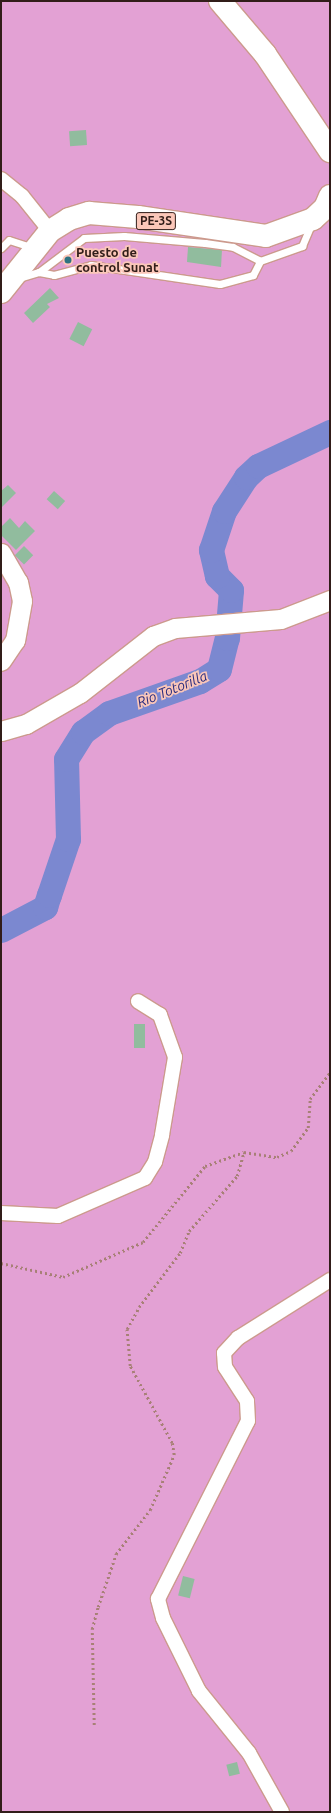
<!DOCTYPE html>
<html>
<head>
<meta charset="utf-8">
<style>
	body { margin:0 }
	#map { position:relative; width:331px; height:1813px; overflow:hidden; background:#fbc7b9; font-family:Ubuntu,sans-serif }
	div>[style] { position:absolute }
	.green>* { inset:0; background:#e3a1d4; transform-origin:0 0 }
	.river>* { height:25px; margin:-12.5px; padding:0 12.5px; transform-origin:12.5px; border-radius:12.5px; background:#7b88d0 }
	.building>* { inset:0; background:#91bc9e; transform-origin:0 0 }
	.path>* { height:2.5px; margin-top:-1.25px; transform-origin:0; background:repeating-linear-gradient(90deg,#a78076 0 2px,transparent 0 5px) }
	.roads { filter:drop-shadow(1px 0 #cc9a8d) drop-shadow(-1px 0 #cc9a8d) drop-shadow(0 1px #cc9a8d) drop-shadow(0 -1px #cc9a8d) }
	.lane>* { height:7px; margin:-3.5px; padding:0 3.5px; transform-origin:3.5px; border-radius:3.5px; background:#fff }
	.street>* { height:14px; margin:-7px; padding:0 7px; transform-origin:7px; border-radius:7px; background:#fff }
	.secondary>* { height:19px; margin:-9.5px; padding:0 9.5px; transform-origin:9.5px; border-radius:9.5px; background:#fff }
	.highway>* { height:22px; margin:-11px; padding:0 11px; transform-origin:11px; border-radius:11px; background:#fff }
	.dots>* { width:11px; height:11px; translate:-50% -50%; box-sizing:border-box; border:2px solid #fbc7b9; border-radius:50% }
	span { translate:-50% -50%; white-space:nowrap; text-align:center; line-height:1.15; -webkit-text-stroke:3.5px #fbc7b9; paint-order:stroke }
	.shield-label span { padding:1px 3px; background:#fbc7b9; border:1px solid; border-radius:3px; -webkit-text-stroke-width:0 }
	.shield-label { font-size:12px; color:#311d19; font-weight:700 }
	.poi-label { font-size:13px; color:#311d19; font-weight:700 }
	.left { translate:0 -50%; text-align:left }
	.water-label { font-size:14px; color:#282b7e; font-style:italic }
	.frame { position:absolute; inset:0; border:2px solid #311d19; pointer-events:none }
</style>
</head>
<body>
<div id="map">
	<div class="green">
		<div style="left:1px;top:1px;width:329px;height:1811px"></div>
	</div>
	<div class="river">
		<div style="left:1px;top:930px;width:50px;rotate:-27.6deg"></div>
		<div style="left:45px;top:907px;width:13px;rotate:-72deg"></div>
		<div style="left:49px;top:895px;width:59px;rotate:-71.3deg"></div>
		<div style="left:68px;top:839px;width:80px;rotate:-91.4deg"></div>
		<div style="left:66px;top:759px;width:32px;rotate:-58deg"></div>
		<div style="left:83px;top:732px;width:32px;rotate:-36deg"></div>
		<div style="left:109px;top:713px;width:96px;rotate:-19.4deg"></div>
		<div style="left:200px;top:681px;width:22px;rotate:-32deg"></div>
		<div style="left:219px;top:669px;width:32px;rotate:-76deg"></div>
		<div style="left:227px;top:638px;width:48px;rotate:-85.2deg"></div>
		<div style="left:231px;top:590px;width:20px;rotate:-135deg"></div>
		<div style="left:217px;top:576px;width:27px;rotate:-103deg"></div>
		<div style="left:211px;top:550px;width:41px;rotate:-71.6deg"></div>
		<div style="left:224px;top:511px;width:40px;rotate:-57.1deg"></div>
		<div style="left:246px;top:477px;width:16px;rotate:-43deg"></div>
		<div style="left:258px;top:466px;width:80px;rotate:-25.3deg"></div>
	</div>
	<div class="building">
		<div style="left:86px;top:130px;width:15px;height:17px;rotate:86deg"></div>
		<div style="clip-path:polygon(188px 247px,222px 250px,221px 267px,187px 262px)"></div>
		<div style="clip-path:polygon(50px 288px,59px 298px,47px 304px,50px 307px,33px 323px,24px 313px)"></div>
		<div style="left:78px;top:322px;width:16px;height:19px;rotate:27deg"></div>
		<div style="clip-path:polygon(8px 485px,16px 493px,1px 508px,1px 491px)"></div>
		<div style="left:54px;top:491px;width:15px;height:11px;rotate:42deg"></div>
		<div style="clip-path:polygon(10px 518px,19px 528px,25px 521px,35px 531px,16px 550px,1px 535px,1px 527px)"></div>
		<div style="left:24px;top:546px;width:13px;height:13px;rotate:45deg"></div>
		<div style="left:134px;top:1024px;width:11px;height:24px"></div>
		<div style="left:183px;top:1576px;width:12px;height:20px;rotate:14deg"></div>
		<div style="left:237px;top:1762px;width:12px;height:11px;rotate:76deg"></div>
	</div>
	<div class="path">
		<div style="left:1px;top:1263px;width:64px;rotate:12.7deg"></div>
		<div style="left:63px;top:1277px;width:87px;rotate:-23.6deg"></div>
		<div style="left:143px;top:1242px;width:98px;rotate:-50.8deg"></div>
		<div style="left:205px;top:1166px;width:41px;rotate:-19.7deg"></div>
		<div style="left:244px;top:1152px;width:33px;rotate:9deg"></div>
		<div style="left:277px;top:1157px;width:15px;rotate:-23deg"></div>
		<div style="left:291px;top:1151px;width:29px;rotate:-54deg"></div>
		<div style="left:308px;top:1128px;width:29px;rotate:-86deg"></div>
		<div style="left:310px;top:1099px;width:34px;rotate:-53deg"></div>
		<div style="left:94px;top:1725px;width:96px;rotate:-91.2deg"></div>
		<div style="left:92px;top:1629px;width:23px;rotate:-75deg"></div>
		<div style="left:98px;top:1607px;width:56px;rotate:-71.2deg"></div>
		<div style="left:116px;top:1554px;width:56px;rotate:-52.3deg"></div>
		<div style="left:150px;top:1510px;width:60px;rotate:-66.4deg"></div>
		<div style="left:174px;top:1455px;width:12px;rotate:-99deg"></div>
		<div style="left:172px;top:1443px;width:88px;rotate:-118.6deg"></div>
		<div style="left:130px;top:1366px;width:37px;rotate:-95deg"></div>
		<div style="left:127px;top:1329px;width:25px;rotate:-61deg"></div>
		<div style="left:139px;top:1307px;width:68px;rotate:-52.8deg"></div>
		<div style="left:180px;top:1253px;width:24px;rotate:-68deg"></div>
		<div style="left:189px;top:1231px;width:73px;rotate:-48.9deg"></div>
		<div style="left:237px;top:1176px;width:25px;rotate:-74deg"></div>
	</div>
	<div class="roads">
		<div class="lane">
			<div style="left:1px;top:248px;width:11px;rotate:-45deg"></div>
			<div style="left:9px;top:240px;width:26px;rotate:18deg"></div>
			<div style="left:39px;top:272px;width:15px;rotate:11deg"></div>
			<div style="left:54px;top:275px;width:38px;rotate:-15deg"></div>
			<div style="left:91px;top:265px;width:130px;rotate:8.4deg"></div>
			<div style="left:220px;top:284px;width:34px;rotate:-15deg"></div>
			<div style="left:253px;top:275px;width:16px;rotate:-63deg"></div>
			<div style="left:19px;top:278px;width:21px;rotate:-17deg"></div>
			<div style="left:39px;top:272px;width:56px;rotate:-37.1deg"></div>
			<div style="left:84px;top:238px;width:40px;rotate:-2.9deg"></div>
			<div style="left:124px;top:236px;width:81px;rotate:4.9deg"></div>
			<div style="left:205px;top:243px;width:28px;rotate:8deg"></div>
			<div style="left:233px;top:247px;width:30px;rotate:27deg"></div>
			<div style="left:260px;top:261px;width:45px;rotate:-19.7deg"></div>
			<div style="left:302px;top:246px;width:25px;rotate:-67deg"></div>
		</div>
		<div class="street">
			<div style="left:1px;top:179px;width:27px;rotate:39deg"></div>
			<div style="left:22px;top:196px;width:45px;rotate:51.3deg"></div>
			<div style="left:1px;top:1213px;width:57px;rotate:3deg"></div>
			<div style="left:58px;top:1216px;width:95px;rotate:-23.6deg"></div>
			<div style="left:145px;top:1178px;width:19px;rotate:-58deg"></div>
			<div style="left:155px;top:1162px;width:28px;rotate:-75deg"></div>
			<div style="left:162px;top:1135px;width:79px;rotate:-80.5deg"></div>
			<div style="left:175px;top:1057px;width:45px;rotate:-109.7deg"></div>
			<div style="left:160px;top:1015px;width:26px;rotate:-148deg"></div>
			<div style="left:282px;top:1812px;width:68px;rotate:-119.2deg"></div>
			<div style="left:249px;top:1753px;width:80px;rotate:-128.9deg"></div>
			<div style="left:199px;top:1691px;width:81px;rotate:-116.3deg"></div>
			<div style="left:163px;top:1618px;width:20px;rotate:-105deg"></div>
			<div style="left:158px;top:1599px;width:199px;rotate:-63.2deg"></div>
			<div style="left:248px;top:1421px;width:20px;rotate:-93deg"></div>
			<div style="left:247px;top:1401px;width:40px;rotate:-122.9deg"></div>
			<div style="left:225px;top:1367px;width:14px;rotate:-94deg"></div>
			<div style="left:224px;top:1353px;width:21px;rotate:-47deg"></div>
			<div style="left:238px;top:1338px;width:109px;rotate:-32.2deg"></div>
		</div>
		<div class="secondary">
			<div style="left:1px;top:553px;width:34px;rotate:60deg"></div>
			<div style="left:18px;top:582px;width:19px;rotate:78deg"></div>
			<div style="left:22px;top:601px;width:40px;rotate:100deg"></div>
			<div style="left:15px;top:640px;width:25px;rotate:124deg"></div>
			<div style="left:1px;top:731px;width:26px;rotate:-16deg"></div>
			<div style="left:26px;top:724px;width:62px;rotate:-29.9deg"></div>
			<div style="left:80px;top:693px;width:93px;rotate:-38deg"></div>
			<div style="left:153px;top:636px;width:23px;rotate:-20deg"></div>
			<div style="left:175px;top:628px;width:106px;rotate:-4.9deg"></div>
			<div style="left:281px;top:619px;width:53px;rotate:-21.2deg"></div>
		</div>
		<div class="highway">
			<div style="left:220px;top:1px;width:70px;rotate:49.7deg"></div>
			<div style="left:265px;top:54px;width:117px;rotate:56.2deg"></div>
			<div style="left:1px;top:292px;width:78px;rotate:-51.2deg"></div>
			<div style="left:50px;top:231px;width:22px;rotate:-32deg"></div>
			<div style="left:69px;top:219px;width:21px;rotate:-17deg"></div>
			<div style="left:89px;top:213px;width:49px;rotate:4.7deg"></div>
			<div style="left:138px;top:217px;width:129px;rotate:8.4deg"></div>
			<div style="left:266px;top:236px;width:50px;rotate:-19.9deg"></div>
			<div style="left:313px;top:219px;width:16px;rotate:-43deg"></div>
			<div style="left:325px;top:208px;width:13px;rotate:-67deg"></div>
		</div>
	</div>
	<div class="dots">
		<div style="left:68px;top:260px;background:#2d7281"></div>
	</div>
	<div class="shield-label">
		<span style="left:156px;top:221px">PE-3S</span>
	</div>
	<div class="poi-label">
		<span class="left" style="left:76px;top:260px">Puesto de<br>control Sunat</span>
	</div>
	<div class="water-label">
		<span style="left:172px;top:689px;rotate:-22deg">Rio Totorilla</span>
	</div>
	<div class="frame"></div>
</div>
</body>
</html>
